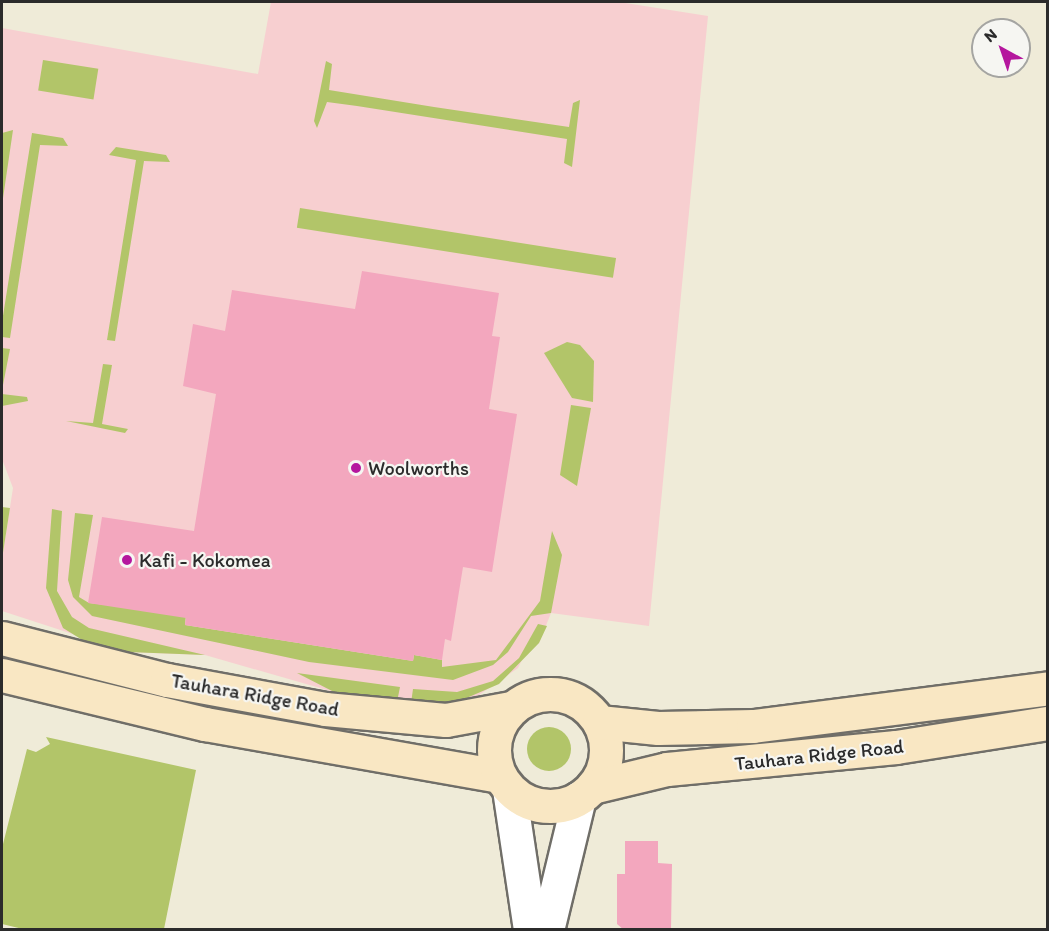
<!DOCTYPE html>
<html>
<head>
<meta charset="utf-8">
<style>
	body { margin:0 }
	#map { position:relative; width:1049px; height:931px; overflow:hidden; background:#efebd8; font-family:Itim,sans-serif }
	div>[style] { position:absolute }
	.built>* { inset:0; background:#f7cfd0 }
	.green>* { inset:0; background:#b2c569; transform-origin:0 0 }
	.round { border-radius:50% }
	.building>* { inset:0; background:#f3a7be }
	.roads { filter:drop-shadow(2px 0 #706e68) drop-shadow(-2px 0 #706e68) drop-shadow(0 2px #706e68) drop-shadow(0 -2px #706e68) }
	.street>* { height:33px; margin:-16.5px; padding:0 16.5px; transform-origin:16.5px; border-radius:16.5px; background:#fff }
	.secondary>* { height:33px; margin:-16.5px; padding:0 16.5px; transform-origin:16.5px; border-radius:16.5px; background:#f9e7c3 }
	.secondary>.ring { margin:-16.5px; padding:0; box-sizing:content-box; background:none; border:33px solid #f9e7c3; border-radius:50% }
	.dots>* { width:16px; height:16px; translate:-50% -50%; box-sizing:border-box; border:3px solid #f6f6f2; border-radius:50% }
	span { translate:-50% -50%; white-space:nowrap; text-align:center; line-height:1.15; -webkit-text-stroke:4.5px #f6f6f2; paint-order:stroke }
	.poi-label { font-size:20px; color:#2b2b2b }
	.left { translate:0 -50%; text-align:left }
	.street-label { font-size:20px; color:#2b2b2b }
	.frame { position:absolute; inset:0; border:3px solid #2b2b2b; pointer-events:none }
	.north { position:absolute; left:971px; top:18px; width:60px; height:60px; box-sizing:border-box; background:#f6f6f2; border:2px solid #a5a5a2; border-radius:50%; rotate:320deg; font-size:16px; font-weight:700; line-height:24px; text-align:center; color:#2b2b2b }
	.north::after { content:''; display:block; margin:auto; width:21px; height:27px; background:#b5179e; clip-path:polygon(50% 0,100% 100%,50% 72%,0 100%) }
</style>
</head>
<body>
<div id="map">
	<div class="built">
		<div style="clip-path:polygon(271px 2px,619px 2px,708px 16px,649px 626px,551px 613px,539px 643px,527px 650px,518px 668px,479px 695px,445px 705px,334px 692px,205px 655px,128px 652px,2px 611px,2px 559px,13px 488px,2px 459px,2px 28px,258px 74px)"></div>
	</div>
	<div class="green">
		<div style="left:43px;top:60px;width:56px;height:31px;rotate:9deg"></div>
		<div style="clip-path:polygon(326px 61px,332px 64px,329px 90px,434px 107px,569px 127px,573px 103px,580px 100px,572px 167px,564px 163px,567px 139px,357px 106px,327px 102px,317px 128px,314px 121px)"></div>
		<div style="clip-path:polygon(13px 130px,2px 205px,2px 133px)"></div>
		<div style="clip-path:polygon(32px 133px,63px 138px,68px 146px,40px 145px,10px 338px,2px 337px,2px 322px)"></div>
		<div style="clip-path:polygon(116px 147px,166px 155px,170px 162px,144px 161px,115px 341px,107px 340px,136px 160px,109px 155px)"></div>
		<div style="left:300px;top:208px;width:320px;height:20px;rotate:9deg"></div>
		<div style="clip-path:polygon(567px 342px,580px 345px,594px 361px,593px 402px,572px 398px,544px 353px)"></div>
		<div style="clip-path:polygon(2px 348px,10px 349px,2px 390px)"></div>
		<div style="clip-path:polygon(103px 364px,112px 365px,102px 424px,128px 429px,125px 433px,66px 421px,93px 423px)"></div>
		<div style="clip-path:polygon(2px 394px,27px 397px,28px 401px,2px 406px)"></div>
		<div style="clip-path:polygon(571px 405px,591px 408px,577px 486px,560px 475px)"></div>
		<div style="clip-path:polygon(2px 507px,10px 508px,2px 559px)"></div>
		<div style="clip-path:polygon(52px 509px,62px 511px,57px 591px,72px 617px,89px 628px,205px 655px,128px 652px,84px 641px,63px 628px,46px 588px)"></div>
		<div style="clip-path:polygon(75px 513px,93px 515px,79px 597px,89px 603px,186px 614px,185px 625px,413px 661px,414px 655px,442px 660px,442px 667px,496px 660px,540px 601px,552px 531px,562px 555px,551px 613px,531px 616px,508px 652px,493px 665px,453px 680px,309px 662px,92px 616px,73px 597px,68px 580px)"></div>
		<div style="clip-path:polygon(538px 624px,547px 626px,539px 643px,499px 684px,455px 703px,411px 703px,413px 689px,457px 692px,493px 681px,519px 658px)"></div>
		<div style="clip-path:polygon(297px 673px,400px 687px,397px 702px,334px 692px)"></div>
		<div class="round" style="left:527px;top:727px;width:44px;height:44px"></div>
		<div style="clip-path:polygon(46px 737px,196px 770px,164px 929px,27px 930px,2px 924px,2px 848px,27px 749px,36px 752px,50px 744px)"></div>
	</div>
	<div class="building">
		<div style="clip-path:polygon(362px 271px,499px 293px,492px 336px,500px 337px,489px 409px,517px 414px,492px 572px,463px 567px,451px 641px,445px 639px,442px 660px,414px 655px,413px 661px,185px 625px,186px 618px,88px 603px,102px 517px,194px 531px,216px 394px,183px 386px,193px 324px,225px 331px,232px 290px,355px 309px)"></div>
		<div style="clip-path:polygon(625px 841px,658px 841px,658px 863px,672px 864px,671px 930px,624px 930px,617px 924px,617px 874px,625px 874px)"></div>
	</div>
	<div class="roads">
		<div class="street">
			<div style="left:509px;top:789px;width:143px;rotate:81.5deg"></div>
			<div style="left:547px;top:930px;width:136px;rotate:-76.4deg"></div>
		</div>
		<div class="secondary">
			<div style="left:2px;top:638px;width:170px;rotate:14.3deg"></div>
			<div style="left:167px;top:680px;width:161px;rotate:10.4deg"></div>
			<div style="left:325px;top:709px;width:121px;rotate:5.2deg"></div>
			<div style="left:446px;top:720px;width:66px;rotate:-10.5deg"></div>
			<div style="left:2px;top:675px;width:209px;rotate:13.6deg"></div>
			<div style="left:205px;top:724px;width:299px;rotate:10deg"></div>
			<div class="ring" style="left:494px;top:694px;width:79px;height:79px"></div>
			<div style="left:599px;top:722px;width:59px;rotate:5.8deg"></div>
			<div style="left:658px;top:728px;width:95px;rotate:-1.2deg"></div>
			<div style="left:753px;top:726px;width:297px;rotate:-7.3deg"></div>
			<div style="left:592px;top:787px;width:77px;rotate:-13.5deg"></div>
			<div style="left:667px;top:769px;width:230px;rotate:-5.5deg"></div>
			<div style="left:896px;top:747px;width:154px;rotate:-9deg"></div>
		</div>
	</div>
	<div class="dots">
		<div style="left:356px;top:468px;background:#b5179e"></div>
		<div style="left:127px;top:560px;background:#b5179e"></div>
	</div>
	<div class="poi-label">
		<span class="left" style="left:368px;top:468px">Woolworths</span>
		<span class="left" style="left:139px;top:560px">Kafi - Kokomea</span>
	</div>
	<div class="street-label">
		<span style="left:255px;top:695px;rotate:10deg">Tauhara Ridge Road</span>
		<span style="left:819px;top:755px;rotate:-6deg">Tauhara Ridge Road</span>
	</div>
	<div class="frame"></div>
	<div class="north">N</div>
</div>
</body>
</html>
